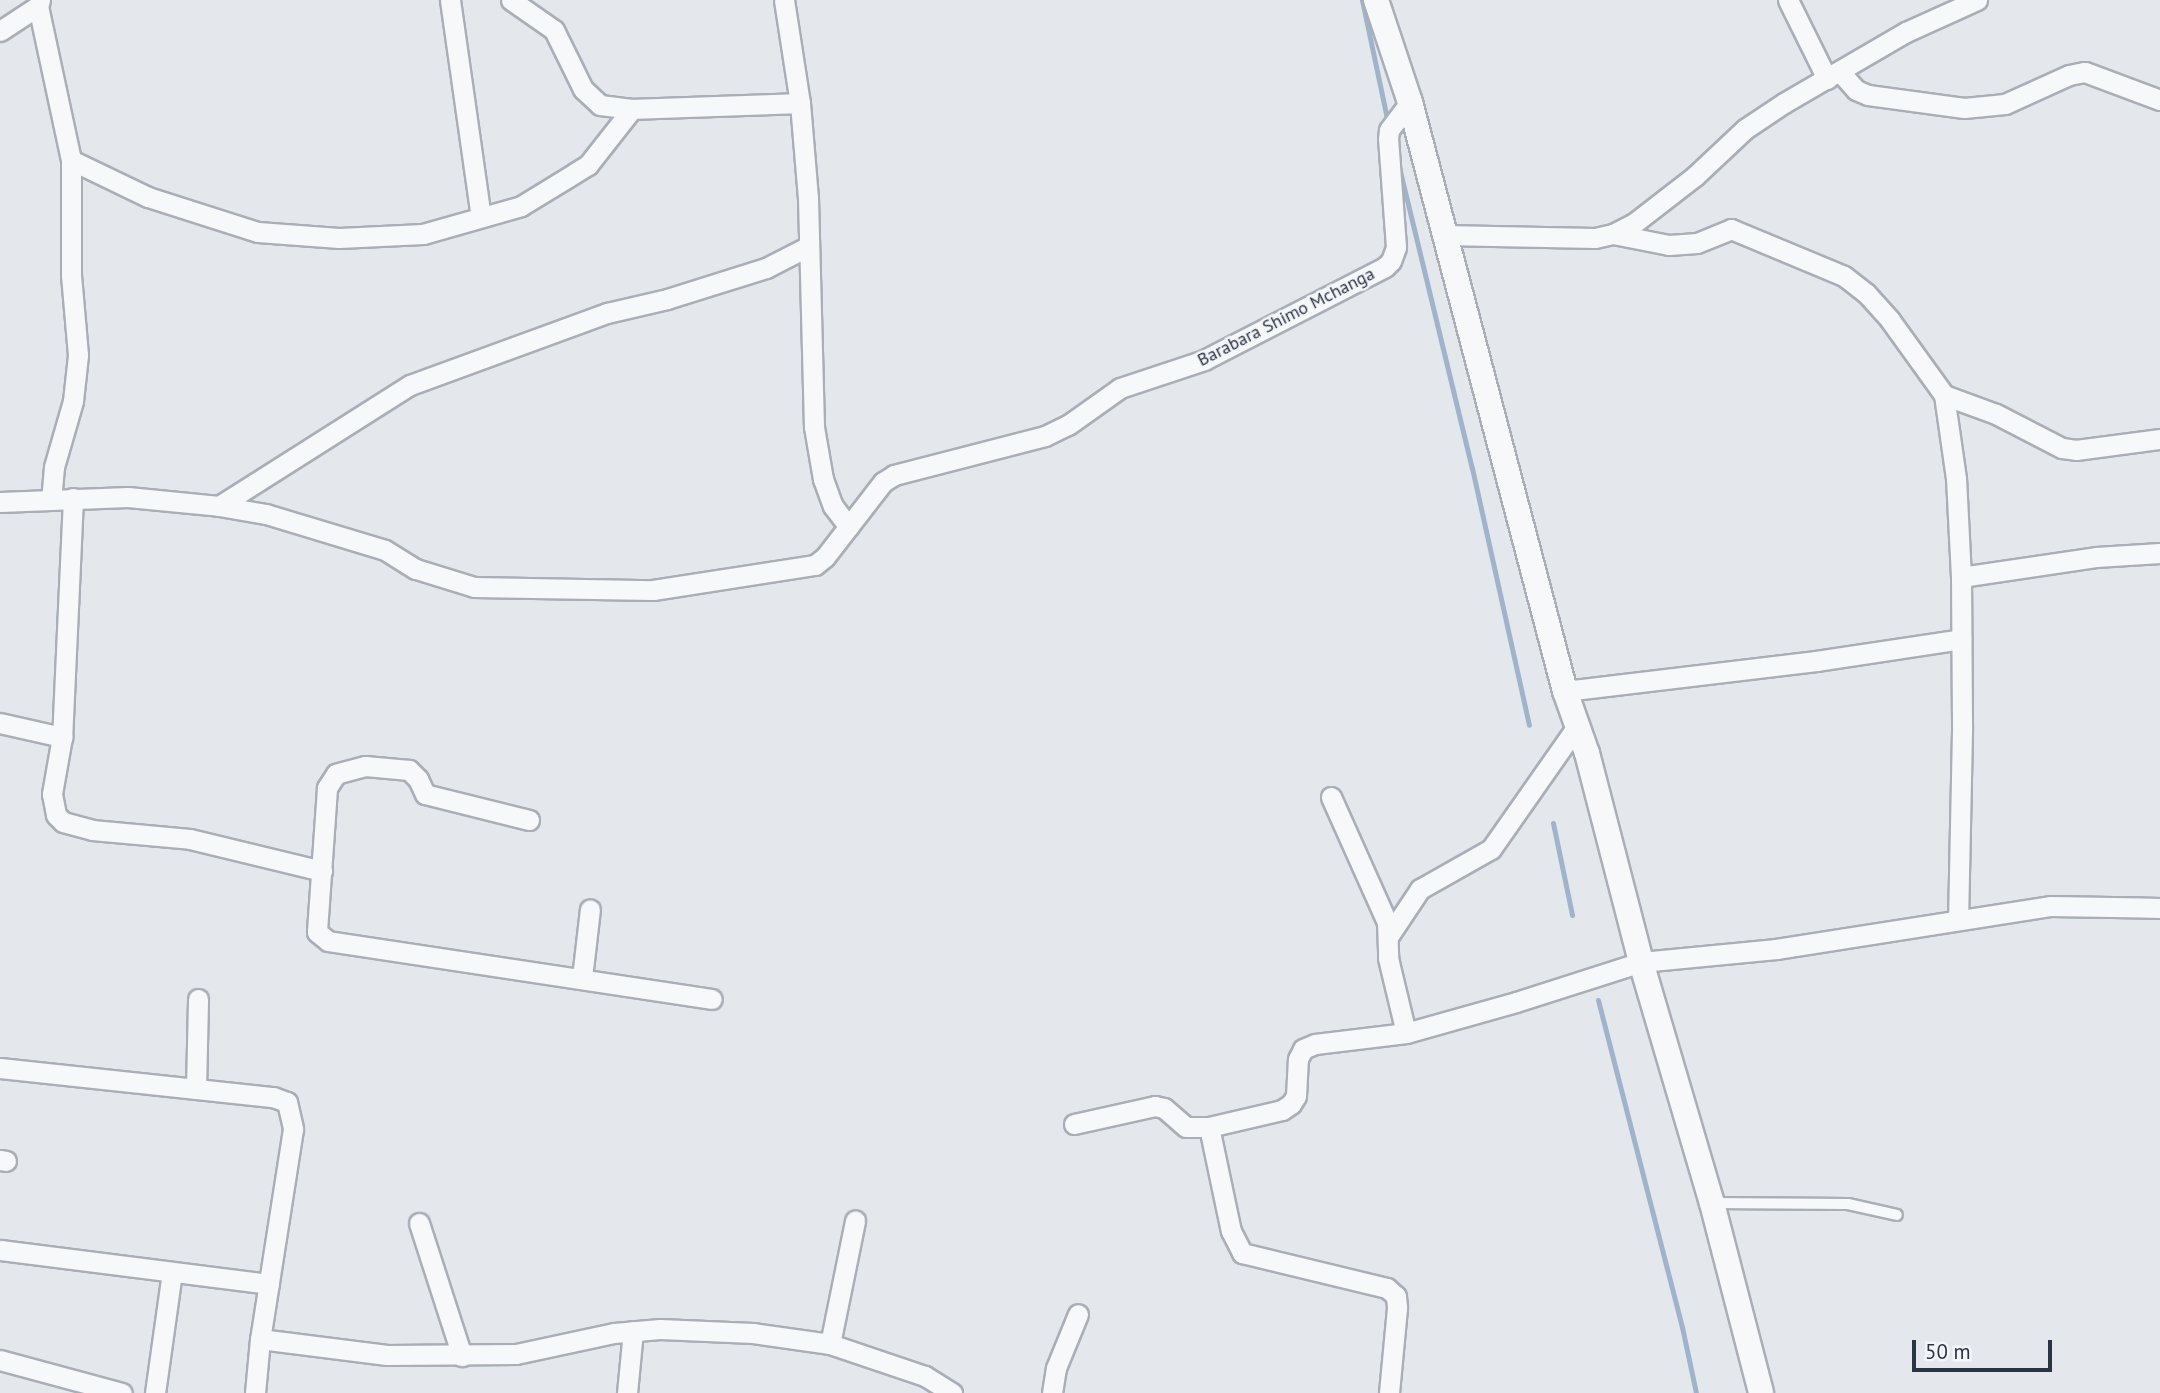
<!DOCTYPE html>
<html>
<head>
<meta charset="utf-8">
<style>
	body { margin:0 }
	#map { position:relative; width:2160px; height:1393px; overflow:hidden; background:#e4e7ec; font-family:"PT Sans",sans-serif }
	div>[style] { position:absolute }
	.stream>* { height:5px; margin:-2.5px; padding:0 2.5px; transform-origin:2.5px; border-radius:2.5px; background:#9fb4cc }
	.roads { filter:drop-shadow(2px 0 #a9aeb7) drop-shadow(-2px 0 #a9aeb7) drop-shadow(0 2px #a9aeb7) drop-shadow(0 -2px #a9aeb7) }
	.service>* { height:10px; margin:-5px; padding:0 5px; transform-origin:5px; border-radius:5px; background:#f7f8fa }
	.minor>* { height:19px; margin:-9.5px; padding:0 9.5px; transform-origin:9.5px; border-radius:9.5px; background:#f7f8fa }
	.tertiary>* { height:24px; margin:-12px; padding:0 12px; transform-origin:12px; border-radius:12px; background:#f7f8fa }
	span { translate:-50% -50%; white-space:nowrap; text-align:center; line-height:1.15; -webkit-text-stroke:5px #f4f6f9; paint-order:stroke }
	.street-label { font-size:18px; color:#2b3445 }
	.scale { position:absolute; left:1912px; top:1340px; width:140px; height:32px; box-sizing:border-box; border:4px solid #2b3445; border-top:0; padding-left:9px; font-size:21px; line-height:24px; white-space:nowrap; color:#2b3445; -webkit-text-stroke:5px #f4f6f9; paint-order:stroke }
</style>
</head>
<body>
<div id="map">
	<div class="stream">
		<div style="left:1362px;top:0;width:126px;rotate:78.1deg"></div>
		<div style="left:1399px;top:167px;width:310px;rotate:76.4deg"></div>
		<div style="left:1472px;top:468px;width:263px;rotate:77.5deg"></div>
		<div style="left:1553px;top:823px;width:94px;rotate:78.3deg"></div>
		<div style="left:1598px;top:1000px;width:338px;rotate:75.6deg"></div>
		<div style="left:1682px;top:1327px;width:67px;rotate:78deg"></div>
	</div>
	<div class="roads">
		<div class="service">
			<div style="left:1713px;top:1203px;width:135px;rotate:0.4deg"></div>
			<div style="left:1848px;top:1204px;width:50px;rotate:12.7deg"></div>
		</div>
		<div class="minor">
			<div style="left:40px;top:0;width:6px;rotate:108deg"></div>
			<div style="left:38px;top:6px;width:157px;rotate:77.9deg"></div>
			<div style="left:71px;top:160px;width:115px;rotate:90deg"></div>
			<div style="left:71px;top:275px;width:80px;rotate:85deg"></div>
			<div style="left:78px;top:355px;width:46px;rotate:96.2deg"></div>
			<div style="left:73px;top:401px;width:69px;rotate:106.1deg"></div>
			<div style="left:54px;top:467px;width:33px;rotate:95deg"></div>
			<div style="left:450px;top:0;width:219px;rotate:81.9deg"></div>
			<div style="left:511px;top:0;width:52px;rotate:34.9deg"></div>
			<div style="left:554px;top:30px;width:66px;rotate:63.8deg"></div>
			<div style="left:583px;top:89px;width:23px;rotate:43deg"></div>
			<div style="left:600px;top:105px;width:32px;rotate:7deg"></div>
			<div style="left:632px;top:109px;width:168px;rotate:-2deg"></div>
			<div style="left:784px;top:0;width:104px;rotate:81.2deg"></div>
			<div style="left:800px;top:103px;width:95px;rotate:85.2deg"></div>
			<div style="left:808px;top:198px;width:229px;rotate:88.5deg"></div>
			<div style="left:814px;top:427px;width:53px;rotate:80.2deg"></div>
			<div style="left:823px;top:479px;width:29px;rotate:70deg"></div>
			<div style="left:833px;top:506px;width:26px;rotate:53deg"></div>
			<div style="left:1788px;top:0;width:88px;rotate:63.7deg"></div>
			<div style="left:0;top:31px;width:45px;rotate:-33.3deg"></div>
			<div style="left:1840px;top:72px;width:24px;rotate:48deg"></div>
			<div style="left:1856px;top:90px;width:13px;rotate:23deg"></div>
			<div style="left:1868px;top:95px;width:97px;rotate:7.7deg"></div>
			<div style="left:1964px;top:108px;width:41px;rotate:-5.6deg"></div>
			<div style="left:2005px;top:104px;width:70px;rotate:-24.4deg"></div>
			<div style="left:2069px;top:75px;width:16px;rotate:-11deg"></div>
			<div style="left:2085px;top:72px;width:80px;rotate:20.5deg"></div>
			<div style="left:71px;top:160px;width:85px;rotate:25.7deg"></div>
			<div style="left:148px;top:197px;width:115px;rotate:17.7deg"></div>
			<div style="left:258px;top:232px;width:81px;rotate:4.2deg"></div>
			<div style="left:339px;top:238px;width:84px;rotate:-2.7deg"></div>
			<div style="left:423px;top:234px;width:102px;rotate:-15.9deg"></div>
			<div style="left:521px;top:206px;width:79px;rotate:-31.5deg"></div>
			<div style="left:588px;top:165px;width:71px;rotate:-51.8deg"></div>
			<div style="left:1613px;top:234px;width:57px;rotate:11.1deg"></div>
			<div style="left:1669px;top:245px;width:28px;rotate:-4deg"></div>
			<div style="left:1697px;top:243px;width:37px;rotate:-22deg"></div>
			<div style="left:1731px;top:229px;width:122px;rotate:22.6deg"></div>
			<div style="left:1844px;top:276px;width:28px;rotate:38deg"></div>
			<div style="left:1866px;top:293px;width:36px;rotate:48deg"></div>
			<div style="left:1890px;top:320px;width:92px;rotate:54.2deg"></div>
			<div style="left:1944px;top:395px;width:84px;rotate:81.8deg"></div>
			<div style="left:1956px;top:478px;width:99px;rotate:87.1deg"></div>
			<div style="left:1961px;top:577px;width:154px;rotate:89.6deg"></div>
			<div style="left:1962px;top:731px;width:188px;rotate:91.2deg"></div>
			<div style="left:1443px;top:235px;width:152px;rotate:1.1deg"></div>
			<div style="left:1595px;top:238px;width:18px;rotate:-13deg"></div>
			<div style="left:1613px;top:234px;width:22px;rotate:-27deg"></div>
			<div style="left:1633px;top:224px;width:78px;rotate:-37.7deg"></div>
			<div style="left:1695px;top:176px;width:69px;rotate:-43.2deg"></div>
			<div style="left:1745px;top:129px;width:47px;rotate:-33.7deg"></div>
			<div style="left:1784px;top:103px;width:141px;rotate:-30.2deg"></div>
			<div style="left:1906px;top:32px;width:78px;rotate:-24.3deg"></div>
			<div style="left:1944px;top:395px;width:55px;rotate:20.1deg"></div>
			<div style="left:1996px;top:414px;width:74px;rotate:27.3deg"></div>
			<div style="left:2062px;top:448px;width:14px;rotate:8deg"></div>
			<div style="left:2076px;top:450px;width:85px;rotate:-7.5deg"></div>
			<div style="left:73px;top:498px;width:239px;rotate:92.6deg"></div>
			<div style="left:62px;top:737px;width:58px;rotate:100deg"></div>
			<div style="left:52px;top:794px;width:21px;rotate:79deg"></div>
			<div style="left:56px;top:815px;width:10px;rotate:45deg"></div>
			<div style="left:63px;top:822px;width:30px;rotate:15deg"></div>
			<div style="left:92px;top:830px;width:98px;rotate:5.2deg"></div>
			<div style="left:190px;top:839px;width:136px;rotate:13.6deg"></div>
			<div style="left:0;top:502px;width:128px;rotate:-2.2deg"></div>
			<div style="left:128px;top:497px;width:91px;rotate:5.6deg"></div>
			<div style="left:219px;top:506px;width:48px;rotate:9.7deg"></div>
			<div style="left:266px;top:514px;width:124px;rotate:16.8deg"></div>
			<div style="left:385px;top:550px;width:36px;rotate:32deg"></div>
			<div style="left:416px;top:569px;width:61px;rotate:17.2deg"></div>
			<div style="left:474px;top:587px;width:179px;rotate:1deg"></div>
			<div style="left:653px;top:590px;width:164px;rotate:-8.8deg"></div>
			<div style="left:815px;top:565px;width:13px;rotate:-39deg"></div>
			<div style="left:825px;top:557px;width:95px;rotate:-52.3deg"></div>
			<div style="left:883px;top:482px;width:13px;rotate:-32deg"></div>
			<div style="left:894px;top:475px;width:156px;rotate:-14.5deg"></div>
			<div style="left:1045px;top:436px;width:25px;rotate:-26deg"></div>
			<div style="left:1068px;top:425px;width:64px;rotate:-35.4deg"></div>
			<div style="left:1120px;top:388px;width:89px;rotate:-18.4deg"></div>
			<div style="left:1204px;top:360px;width:203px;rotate:-27.2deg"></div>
			<div style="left:1385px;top:267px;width:8px;rotate:-45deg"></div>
			<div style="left:1391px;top:261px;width:15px;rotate:-70deg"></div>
			<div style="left:1396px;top:247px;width:108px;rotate:-94.2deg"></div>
			<div style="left:1388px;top:139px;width:9px;rotate:-84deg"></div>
			<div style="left:1389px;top:130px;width:35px;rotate:-53deg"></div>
			<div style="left:219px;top:506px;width:226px;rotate:-32.4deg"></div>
			<div style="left:410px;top:385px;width:210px;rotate:-20.1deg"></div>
			<div style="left:607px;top:313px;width:62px;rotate:-13.1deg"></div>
			<div style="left:667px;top:299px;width:104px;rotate:-17.4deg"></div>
			<div style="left:766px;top:268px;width:48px;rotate:-27.1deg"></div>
			<div style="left:1961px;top:577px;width:136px;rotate:-8.4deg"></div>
			<div style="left:2096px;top:557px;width:64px;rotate:-3.6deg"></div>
			<div style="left:1565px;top:691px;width:253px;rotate:-6.8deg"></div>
			<div style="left:1816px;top:661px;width:147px;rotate:-8.6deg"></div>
			<div style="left:0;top:723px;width:64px;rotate:12.7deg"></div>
			<div style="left:1331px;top:797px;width:137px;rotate:65.9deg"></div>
			<div style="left:1387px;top:922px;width:36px;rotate:88deg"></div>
			<div style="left:1388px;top:958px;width:77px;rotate:76.5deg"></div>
			<div style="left:529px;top:820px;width:107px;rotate:-166deg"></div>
			<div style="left:425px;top:794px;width:17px;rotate:-115deg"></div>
			<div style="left:418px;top:779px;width:13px;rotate:-135deg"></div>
			<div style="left:409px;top:770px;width:44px;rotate:-174.8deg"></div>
			<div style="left:365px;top:766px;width:30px;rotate:165deg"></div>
			<div style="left:336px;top:774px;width:17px;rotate:123deg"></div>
			<div style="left:327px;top:788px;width:144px;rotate:94deg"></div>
			<div style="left:317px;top:932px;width:14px;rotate:39deg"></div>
			<div style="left:328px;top:941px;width:388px;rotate:8.6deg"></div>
			<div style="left:1388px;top:937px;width:58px;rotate:-56.3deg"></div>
			<div style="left:1420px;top:889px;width:81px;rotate:-29.4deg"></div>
			<div style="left:1491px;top:849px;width:150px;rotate:-55deg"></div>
			<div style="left:582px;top:978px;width:69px;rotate:-83.4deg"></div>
			<div style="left:0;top:1068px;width:275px;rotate:6.1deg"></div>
			<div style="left:273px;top:1097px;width:15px;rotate:20deg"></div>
			<div style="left:287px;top:1102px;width:28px;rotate:77deg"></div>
			<div style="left:293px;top:1129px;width:213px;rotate:98.9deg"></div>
			<div style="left:196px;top:1089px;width:90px;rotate:-88.7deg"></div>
			<div style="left:1074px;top:1124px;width:83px;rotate:-12.5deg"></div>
			<div style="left:1155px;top:1106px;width:9px;rotate:13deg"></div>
			<div style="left:1164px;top:1108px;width:29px;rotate:41deg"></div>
			<div style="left:1186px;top:1127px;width:23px"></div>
			<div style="left:1209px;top:1127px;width:75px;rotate:-13.1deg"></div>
			<div style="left:1282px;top:1110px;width:11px;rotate:-34deg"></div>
			<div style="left:1291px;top:1104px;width:9px;rotate:-58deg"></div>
			<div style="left:1296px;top:1096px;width:37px;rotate:-87deg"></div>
			<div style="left:1298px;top:1059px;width:11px;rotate:-63deg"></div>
			<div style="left:1303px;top:1049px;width:13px;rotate:-23deg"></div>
			<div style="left:1315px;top:1044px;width:92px;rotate:-6.9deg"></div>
			<div style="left:1406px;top:1033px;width:114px;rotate:-15.7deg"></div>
			<div style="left:1516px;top:1002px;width:131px;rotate:-17.7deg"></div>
			<div style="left:1641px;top:962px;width:136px;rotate:-5.5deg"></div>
			<div style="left:1776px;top:949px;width:277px;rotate:-8.9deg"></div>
			<div style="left:2050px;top:906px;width:110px;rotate:1deg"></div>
			<div style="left:1209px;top:1127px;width:106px;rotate:78.1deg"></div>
			<div style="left:1231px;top:1231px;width:25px;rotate:63deg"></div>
			<div style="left:1242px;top:1253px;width:149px;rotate:13.6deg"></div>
			<div style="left:1387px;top:1288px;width:12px;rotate:42deg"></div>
			<div style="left:1396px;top:1296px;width:12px;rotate:85deg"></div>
			<div style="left:1397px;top:1308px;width:85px;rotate:95.4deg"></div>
			<div style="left:0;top:1160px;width:6px;rotate:9deg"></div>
			<div style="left:419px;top:1223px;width:140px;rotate:72.1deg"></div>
			<div style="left:0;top:1250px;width:271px;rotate:7.2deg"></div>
			<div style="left:830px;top:1344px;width:126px;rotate:-78.5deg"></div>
			<div style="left:0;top:1360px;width:126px;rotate:15.1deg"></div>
			<div style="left:155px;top:1393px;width:122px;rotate:-82deg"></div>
			<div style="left:255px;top:1393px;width:54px;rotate:-84.7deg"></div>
			<div style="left:260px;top:1339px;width:128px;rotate:7.2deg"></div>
			<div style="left:387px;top:1355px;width:129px;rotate:-0.4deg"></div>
			<div style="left:516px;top:1354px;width:100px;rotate:-12.1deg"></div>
			<div style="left:614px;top:1333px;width:46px;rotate:-5deg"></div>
			<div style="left:660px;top:1329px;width:93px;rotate:2.5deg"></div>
			<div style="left:753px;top:1333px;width:78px;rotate:8.1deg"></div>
			<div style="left:830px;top:1344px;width:100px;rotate:18.6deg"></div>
			<div style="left:925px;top:1376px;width:32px;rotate:32deg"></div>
			<div style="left:627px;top:1393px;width:62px;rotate:-84.5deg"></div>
			<div style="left:1052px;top:1393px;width:25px;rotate:-81deg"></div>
			<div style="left:1056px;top:1368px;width:58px;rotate:-67.8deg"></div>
		</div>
		<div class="tertiary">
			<div style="left:1376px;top:0;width:108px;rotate:71.6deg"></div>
			<div style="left:1410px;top:102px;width:609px;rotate:75.26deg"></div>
			<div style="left:1565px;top:691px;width:66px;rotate:70.5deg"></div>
			<div style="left:1587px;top:753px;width:216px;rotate:75.5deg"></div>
			<div style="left:1641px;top:962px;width:251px;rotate:73.6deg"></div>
			<div style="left:1712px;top:1203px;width:196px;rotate:75.5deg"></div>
		</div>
	</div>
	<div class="street-label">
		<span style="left:1286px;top:317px;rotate:-27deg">Barabara Shimo Mchanga</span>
	</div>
	<div class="scale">50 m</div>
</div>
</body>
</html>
